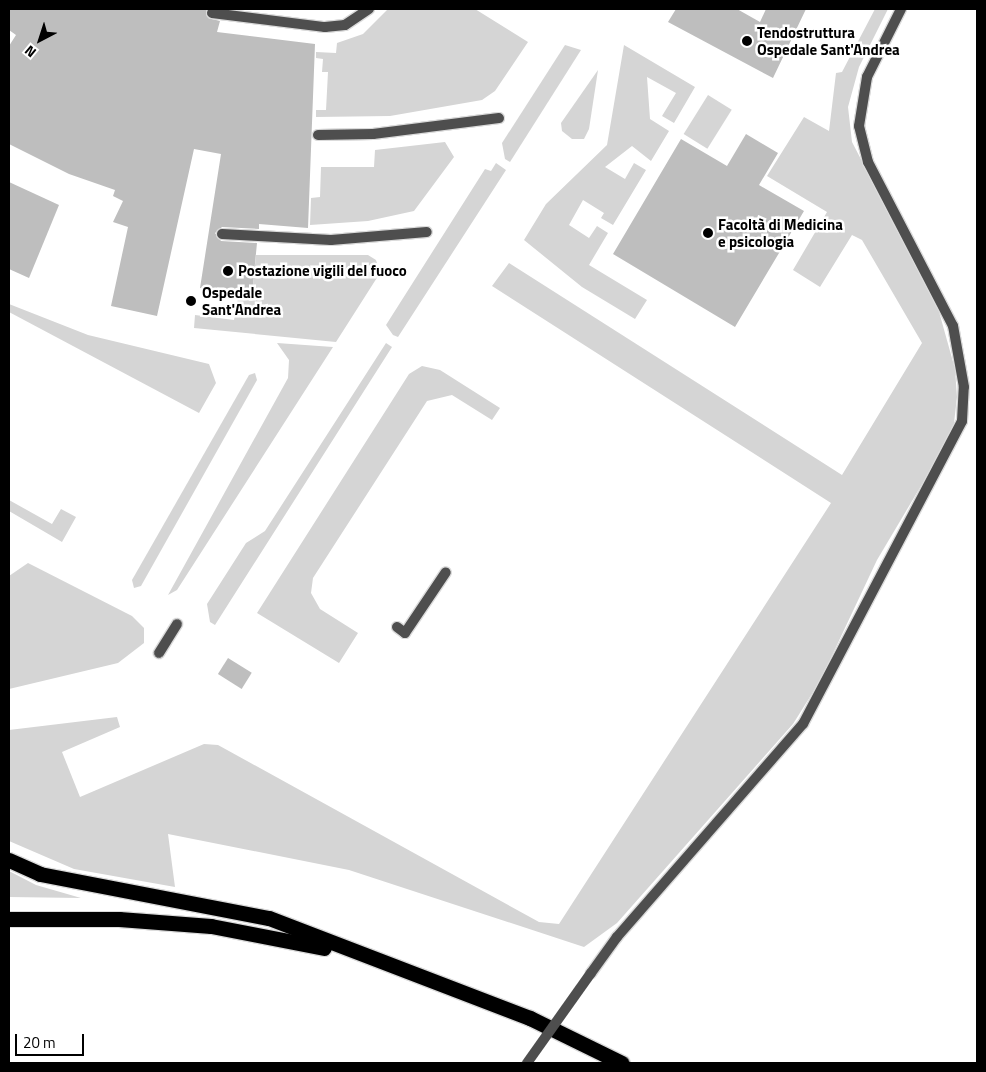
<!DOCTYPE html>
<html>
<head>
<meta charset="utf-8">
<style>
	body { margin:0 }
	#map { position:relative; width:986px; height:1072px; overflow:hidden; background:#fff; font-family:"Titillium Web",sans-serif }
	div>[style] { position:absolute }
	.green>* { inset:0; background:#d5d5d5; transform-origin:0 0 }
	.building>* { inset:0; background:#bebebe; transform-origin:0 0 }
	.roads { filter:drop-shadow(1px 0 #dbdbdb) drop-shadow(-1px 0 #dbdbdb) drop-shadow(0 1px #dbdbdb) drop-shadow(0 -1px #dbdbdb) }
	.service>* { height:10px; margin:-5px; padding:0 5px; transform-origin:5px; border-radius:5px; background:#4e4e4e }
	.minor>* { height:10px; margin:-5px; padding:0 5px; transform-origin:5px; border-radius:5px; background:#4e4e4e }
	.motorway>* { height:15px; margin:-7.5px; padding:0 7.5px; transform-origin:7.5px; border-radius:7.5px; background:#000 }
	.minor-bridge>* { height:10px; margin:-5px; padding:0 5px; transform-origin:5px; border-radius:5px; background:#4e4e4e }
	.dots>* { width:14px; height:14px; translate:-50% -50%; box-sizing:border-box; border:2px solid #fff; border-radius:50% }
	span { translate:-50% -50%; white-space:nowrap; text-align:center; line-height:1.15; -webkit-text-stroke:5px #fff; paint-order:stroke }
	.poi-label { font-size:15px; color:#000; font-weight:700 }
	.left { translate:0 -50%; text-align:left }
	.frame { position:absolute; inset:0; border:10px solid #000; pointer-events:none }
	.north { position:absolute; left:15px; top:15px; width:50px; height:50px; -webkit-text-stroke:4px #fff; paint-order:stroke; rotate:220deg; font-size:14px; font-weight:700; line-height:20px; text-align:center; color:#000 }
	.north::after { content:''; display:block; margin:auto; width:18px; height:22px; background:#000; clip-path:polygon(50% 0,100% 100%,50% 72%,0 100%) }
	.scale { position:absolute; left:15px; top:1034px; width:69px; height:22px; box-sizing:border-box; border:2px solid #000; border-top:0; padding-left:6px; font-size:15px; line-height:18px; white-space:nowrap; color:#000; -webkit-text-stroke:4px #fff; paint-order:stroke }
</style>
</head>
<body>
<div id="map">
	<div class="green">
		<div style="clip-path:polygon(388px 9px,475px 9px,528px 42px,495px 91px,482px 100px,390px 116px,316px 117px,316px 110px,326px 110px,328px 72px,322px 72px,323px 59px,316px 58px,316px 52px,336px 53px,337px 43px,363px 34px)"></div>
		<div style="clip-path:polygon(875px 9px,888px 9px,859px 67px,848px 107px,852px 142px,938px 308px,955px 369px,957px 397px,953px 432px,877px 560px,820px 681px,793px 724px,617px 923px,584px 947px,349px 870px,168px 834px,175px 887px,74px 869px,9px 841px,9px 730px,117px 717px,120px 727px,62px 752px,80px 797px,204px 744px,218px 745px,539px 922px,559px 924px,831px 503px,492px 286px,509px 263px,842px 475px,922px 343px,862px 240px,852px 235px,820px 287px,793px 270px,827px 212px,767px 176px,804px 117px,829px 131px,836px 73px,842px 72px)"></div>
		<div style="clip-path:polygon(565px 45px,581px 50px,510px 162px,505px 159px,502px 143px)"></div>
		<div style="clip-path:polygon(624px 45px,695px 87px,674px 123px,662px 116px,676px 93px,647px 77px,650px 119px,669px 131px,651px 161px,632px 146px,605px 167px,625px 179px,634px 163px,646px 170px,613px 225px,601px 218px,604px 213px,583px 200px,569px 225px,589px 238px,597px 226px,608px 233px,589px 265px,647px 300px,635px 319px,582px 287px,524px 240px,546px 204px,607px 145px)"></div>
		<div style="clip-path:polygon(598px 70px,589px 129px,584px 139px,572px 139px,562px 131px,561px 123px)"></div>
		<div style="left:708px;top:95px;width:28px;height:46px;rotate:32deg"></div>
		<div style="clip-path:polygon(445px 142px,454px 157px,414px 211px,368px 221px,310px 225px,311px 198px,320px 197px,321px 167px,374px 167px,375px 150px)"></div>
		<div style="clip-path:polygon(496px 163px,506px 170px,398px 337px,393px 335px,386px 325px,485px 169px,491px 171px)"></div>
		<div style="clip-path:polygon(256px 255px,368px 255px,376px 260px,380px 273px,336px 342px,194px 328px,195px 315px,234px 320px,239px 293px,252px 294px)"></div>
		<div style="clip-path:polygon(9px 304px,88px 335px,209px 364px,216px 383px,199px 413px,9px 312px)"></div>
		<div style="clip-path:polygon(277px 343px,333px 347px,177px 590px,168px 595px,288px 378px,289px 360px)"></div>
		<div style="clip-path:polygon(386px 343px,392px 347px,215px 625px,210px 622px,207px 604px,246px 543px,265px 531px)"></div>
		<div style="clip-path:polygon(422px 366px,440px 370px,500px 408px,492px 420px,452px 395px,427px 401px,313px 578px,311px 593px,320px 609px,358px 633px,339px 663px,257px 613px,409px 374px)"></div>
		<div style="clip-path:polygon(255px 373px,257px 380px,141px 586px,134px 588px,132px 580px,249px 375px)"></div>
		<div style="clip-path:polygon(9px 500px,52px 524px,61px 509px,76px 517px,62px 542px,9px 511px)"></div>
		<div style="clip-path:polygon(28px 563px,132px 616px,144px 628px,144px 643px,118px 663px,9px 689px,9px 576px)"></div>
		<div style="clip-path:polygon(9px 871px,36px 885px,81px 898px,9px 897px)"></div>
	</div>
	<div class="building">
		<div style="clip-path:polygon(9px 9px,207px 9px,208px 18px,220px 21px,217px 32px,315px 44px,308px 228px,259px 224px,259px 229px,222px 227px,215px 233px,221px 241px,257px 243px,252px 294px,200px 288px,221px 154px,194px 149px,157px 316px,111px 306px,128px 227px,113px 222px,123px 201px,113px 196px,115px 190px,69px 174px,9px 144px,9px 46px,16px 35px,9px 30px)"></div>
		<div style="clip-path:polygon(676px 9px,737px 9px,760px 22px,766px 9px,806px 9px,773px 78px,668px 22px)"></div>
		<div style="clip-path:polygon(746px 134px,778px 153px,759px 185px,804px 211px,735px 327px,613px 254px,681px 139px,727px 166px)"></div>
		<div style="clip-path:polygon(9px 182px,59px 205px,29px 278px,9px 269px)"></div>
		<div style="left:228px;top:658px;width:28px;height:19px;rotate:32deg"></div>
	</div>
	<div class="roads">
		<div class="service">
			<div style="left:212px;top:13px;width:114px;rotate:7.1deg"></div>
			<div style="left:325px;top:27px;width:20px;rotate:-6deg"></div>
			<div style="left:345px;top:25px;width:29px;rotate:-34deg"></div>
			<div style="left:318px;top:135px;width:55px;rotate:-1deg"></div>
			<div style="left:373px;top:134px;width:127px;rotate:-7.2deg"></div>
			<div style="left:222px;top:234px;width:109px;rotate:3.2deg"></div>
			<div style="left:331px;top:240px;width:96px;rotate:-4.8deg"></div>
			<div style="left:397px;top:627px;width:10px;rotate:37deg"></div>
			<div style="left:405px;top:633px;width:73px;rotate:-56.1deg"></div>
			<div style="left:159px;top:653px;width:34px;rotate:-58deg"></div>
		</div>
		<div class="minor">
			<div style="left:591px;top:973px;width:44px;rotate:-54.2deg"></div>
			<div style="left:617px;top:937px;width:283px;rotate:-48.9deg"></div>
			<div style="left:803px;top:724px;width:342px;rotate:-62.3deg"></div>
			<div style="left:962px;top:421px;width:34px;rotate:-87deg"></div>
			<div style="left:964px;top:387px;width:62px;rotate:-100.2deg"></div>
			<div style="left:953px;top:326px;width:185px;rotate:-117.4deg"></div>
			<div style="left:868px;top:162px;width:37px;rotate:-104deg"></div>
			<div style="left:859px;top:126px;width:50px;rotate:-80.7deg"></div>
			<div style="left:867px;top:77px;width:76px;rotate:-63.4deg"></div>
		</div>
		<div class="motorway">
			<div style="left:9px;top:860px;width:34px;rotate:24deg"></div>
			<div style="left:40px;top:874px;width:233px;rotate:10.9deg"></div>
			<div style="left:269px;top:918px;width:280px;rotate:21deg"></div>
			<div style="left:530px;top:1018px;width:102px;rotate:26.1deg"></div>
			<div style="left:9px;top:919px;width:110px"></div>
			<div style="left:119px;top:919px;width:92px;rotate:4.4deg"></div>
			<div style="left:211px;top:926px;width:115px;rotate:11deg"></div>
		</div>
	</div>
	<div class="minor-bridge">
		<div style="left:527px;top:1063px;width:110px;rotate:-54.6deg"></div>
	</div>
	<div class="dots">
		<div style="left:747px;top:41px;background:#000"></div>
		<div style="left:708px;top:233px;background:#000"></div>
		<div style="left:228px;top:271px;background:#000"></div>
		<div style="left:191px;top:301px;background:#000"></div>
	</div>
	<div class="poi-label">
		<span class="left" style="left:757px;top:41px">Tendostruttura<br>Ospedale Sant'Andrea</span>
		<span class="left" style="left:718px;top:233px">Facoltà di Medicina<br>e psicologia</span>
		<span class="left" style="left:238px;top:271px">Postazione vigili del fuoco</span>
		<span class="left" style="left:202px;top:301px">Ospedale<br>Sant'Andrea</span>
	</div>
	<div class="frame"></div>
	<div class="north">N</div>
	<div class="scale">20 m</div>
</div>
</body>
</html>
